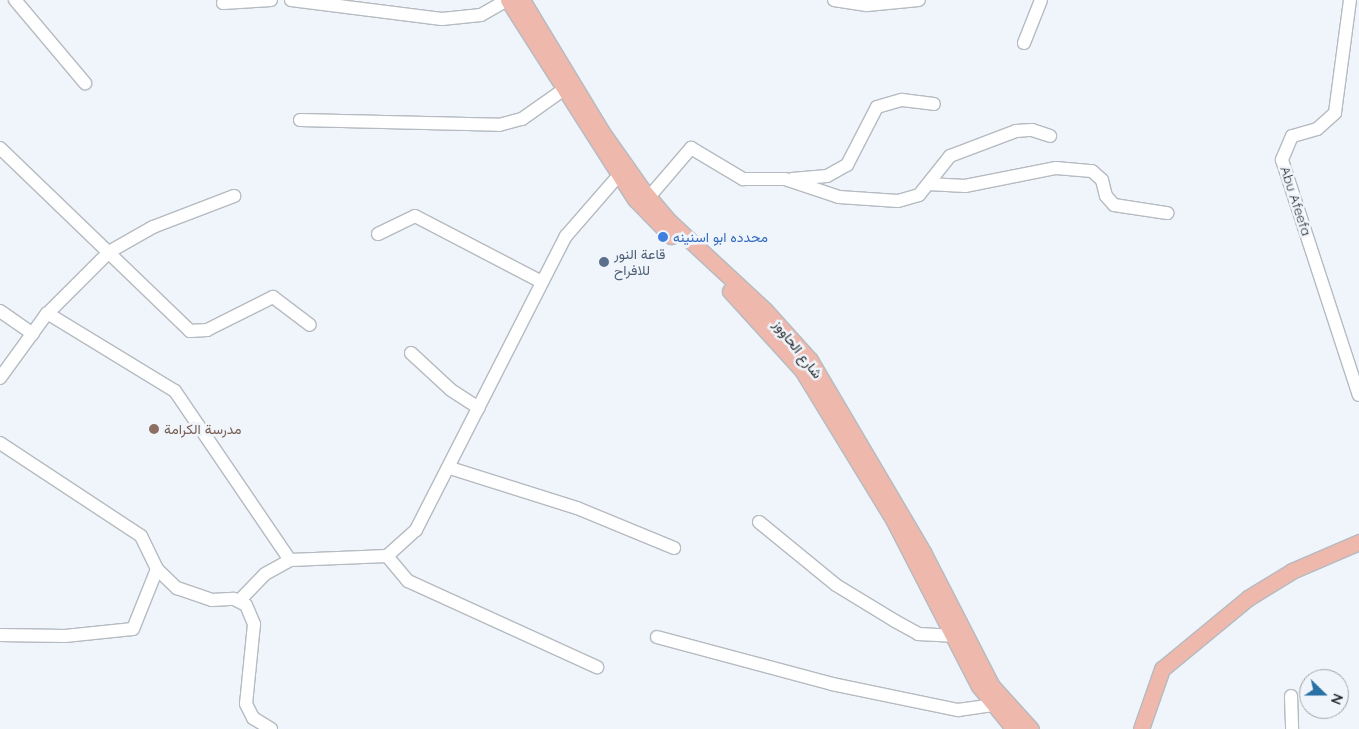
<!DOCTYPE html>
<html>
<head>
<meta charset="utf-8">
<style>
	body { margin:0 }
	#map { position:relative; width:1359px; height:729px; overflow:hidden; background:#eff5fb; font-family:Quicksand,Vazirmatn,sans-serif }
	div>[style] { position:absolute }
	.roads { filter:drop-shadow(1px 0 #b5bbc0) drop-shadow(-1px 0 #b5bbc0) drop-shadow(0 1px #b5bbc0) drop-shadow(0 -1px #b5bbc0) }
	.minor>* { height:12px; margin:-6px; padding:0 6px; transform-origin:6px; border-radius:6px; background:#fff }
	.major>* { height:15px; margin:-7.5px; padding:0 7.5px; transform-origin:7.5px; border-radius:7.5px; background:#eeb8ad }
	.dots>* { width:14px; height:14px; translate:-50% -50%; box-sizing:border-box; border:2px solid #eff5fb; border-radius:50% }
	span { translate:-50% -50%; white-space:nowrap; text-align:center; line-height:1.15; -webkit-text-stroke:5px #eff5fb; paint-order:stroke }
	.street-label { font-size:14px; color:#282a2c }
	.shop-label { font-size:14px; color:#366cbe }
	.left { translate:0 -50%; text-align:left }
	.service-label { font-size:14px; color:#4e5e75 }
	.education-label { font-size:14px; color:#785e54 }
	.north { position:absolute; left:1299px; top:669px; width:50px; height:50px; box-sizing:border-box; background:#eff5fb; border:1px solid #9fa4a8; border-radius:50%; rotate:112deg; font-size:14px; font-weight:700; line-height:20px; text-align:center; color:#282a2c }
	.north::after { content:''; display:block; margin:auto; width:18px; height:22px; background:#2971a5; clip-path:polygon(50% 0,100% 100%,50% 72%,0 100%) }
</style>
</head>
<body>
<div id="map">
	<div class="roads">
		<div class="minor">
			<div style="left:15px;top:0;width:109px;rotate:49.9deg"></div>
			<div style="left:291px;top:0;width:152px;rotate:7.2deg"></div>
			<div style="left:442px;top:19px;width:39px;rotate:-6deg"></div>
			<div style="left:481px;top:15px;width:30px;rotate:-30deg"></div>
			<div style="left:834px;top:0;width:33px;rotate:9deg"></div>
			<div style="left:867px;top:5px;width:52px;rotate:-5.5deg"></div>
			<div style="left:1350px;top:0;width:114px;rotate:97.6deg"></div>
			<div style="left:1335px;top:113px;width:24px;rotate:138deg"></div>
			<div style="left:1317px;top:129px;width:26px;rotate:164deg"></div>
			<div style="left:1292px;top:136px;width:26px;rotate:113deg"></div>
			<div style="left:1282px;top:160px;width:247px;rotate:71.9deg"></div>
			<div style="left:223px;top:3px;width:48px;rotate:-3.6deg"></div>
			<div style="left:1024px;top:43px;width:46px;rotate:-68.4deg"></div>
			<div style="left:300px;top:120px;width:199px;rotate:1.4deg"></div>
			<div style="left:499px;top:125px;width:24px;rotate:-15deg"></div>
			<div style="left:522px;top:119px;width:50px;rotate:-35.3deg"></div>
			<div style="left:0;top:148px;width:264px;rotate:43.9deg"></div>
			<div style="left:190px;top:331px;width:17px;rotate:-3deg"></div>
			<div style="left:207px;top:330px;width:74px;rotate:-26.6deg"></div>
			<div style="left:273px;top:297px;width:46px;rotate:37.1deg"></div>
			<div style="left:792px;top:179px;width:35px;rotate:-5deg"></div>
			<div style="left:827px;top:176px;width:23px;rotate:-29deg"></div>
			<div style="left:847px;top:165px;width:65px;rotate:-62.7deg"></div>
			<div style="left:877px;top:107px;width:26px;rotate:-16deg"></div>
			<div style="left:902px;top:100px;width:32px;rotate:7deg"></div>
			<div style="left:928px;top:184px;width:37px;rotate:3deg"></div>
			<div style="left:965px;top:186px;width:93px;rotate:-11.2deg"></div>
			<div style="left:1056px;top:168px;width:36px;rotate:5deg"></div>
			<div style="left:1092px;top:171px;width:13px;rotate:42deg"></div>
			<div style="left:1102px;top:180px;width:16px;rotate:76deg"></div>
			<div style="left:1106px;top:196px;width:12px;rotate:48deg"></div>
			<div style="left:1114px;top:205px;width:54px;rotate:8.6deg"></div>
			<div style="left:643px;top:204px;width:74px;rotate:-49.4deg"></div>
			<div style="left:691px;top:148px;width:61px;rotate:30.8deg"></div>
			<div style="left:743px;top:179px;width:42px"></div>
			<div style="left:785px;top:179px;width:57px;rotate:18.4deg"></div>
			<div style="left:839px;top:197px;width:59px;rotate:3.9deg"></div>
			<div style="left:898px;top:201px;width:22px;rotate:-16deg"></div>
			<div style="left:919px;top:195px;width:50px;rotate:-51.5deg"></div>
			<div style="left:950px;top:156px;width:71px;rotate:-20.7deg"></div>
			<div style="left:1016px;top:131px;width:16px;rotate:-4deg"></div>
			<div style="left:1032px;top:130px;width:19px;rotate:18deg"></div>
			<div style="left:378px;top:234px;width:41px;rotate:-25.9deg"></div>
			<div style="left:415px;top:216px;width:141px;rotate:27.5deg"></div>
			<div style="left:0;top:311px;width:40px;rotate:34.9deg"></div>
			<div style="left:47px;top:313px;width:150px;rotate:31.4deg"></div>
			<div style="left:175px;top:391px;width:204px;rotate:55.8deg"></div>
			<div style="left:411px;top:353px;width:54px;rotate:42.8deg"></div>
			<div style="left:451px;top:390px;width:33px;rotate:33deg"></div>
			<div style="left:0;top:378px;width:77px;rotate:-54deg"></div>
			<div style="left:45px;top:316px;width:91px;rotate:-45deg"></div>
			<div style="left:109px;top:252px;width:51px;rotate:-29.6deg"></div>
			<div style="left:153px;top:227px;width:87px;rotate:-20.9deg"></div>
			<div style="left:0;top:443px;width:169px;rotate:33.4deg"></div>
			<div style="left:141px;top:536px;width:37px;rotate:64deg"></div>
			<div style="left:157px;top:569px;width:28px;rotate:44deg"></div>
			<div style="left:177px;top:588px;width:37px;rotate:19deg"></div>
			<div style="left:212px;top:600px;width:22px;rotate:-3deg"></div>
			<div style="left:234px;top:599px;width:13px;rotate:27deg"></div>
			<div style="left:246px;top:605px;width:21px;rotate:67deg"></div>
			<div style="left:254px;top:624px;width:80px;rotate:95.7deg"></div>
			<div style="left:246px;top:704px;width:16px;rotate:63deg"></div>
			<div style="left:253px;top:718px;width:21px;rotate:31deg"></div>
			<div style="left:450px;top:468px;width:133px;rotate:17.5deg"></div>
			<div style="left:577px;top:508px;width:105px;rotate:22.4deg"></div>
			<div style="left:759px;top:522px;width:99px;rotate:39.3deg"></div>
			<div style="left:836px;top:585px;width:69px;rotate:31.4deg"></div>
			<div style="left:895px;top:621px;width:26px;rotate:29deg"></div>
			<div style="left:918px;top:634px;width:34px;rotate:3deg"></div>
			<div style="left:387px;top:556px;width:33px;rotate:50deg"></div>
			<div style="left:408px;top:581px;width:208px;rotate:24.5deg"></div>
			<div style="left:239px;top:601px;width:37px;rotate:-46deg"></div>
			<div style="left:265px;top:574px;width:29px;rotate:-29deg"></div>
			<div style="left:290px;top:560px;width:97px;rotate:-2.4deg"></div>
			<div style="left:387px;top:556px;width:39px;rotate:-42deg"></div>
			<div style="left:416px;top:530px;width:330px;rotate:-63deg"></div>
			<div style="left:566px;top:236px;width:81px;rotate:-49deg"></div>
			<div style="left:0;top:635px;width:65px;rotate:0.9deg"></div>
			<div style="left:65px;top:636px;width:68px;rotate:-5.9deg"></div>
			<div style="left:133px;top:629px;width:65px;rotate:-68.2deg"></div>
			<div style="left:657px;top:637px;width:181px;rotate:15deg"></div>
			<div style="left:832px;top:684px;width:129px;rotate:11.7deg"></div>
			<div style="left:958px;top:710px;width:35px;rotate:-8deg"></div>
			<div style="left:1291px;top:696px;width:33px;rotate:88deg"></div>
		</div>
		<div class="major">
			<div style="left:508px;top:0;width:236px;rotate:57.5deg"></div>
			<div style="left:635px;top:199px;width:52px;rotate:45.8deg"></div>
			<div style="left:522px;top:0;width:154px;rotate:58.8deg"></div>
			<div style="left:602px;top:132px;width:70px;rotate:54.9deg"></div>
			<div style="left:642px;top:189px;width:40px;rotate:50deg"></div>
			<div style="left:668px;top:220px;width:132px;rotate:42.9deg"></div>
			<div style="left:765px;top:310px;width:67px;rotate:48deg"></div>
			<div style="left:810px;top:360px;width:223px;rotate:59.5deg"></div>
			<div style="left:923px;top:552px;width:151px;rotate:62.8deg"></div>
			<div style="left:992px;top:686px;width:58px;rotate:47.8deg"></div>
			<div style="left:730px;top:291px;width:107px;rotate:47.7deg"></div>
			<div style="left:802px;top:370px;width:175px;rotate:58.6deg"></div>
			<div style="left:893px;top:519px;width:188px;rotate:62.8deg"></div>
			<div style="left:979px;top:686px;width:55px;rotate:50.9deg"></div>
			<div style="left:1141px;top:729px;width:64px;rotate:-70.7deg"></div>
			<div style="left:1162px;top:669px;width:112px;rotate:-39.5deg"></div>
			<div style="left:1248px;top:598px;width:52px;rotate:-31.5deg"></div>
			<div style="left:1292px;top:571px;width:73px;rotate:-23.4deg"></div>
		</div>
	</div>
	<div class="dots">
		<div style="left:663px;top:237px;background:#3f7fe0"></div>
		<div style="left:604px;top:262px;background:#5c6f8a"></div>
		<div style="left:154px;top:429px;background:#8d6e63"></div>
	</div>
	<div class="street-label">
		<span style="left:1296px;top:201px;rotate:72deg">Abu Afeefa</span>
		<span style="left:798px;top:349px;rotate:52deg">شارع الحاووز</span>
	</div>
	<div class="shop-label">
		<span class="left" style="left:673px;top:237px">محدده ابو اسنينه</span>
	</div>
	<div class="service-label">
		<span class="left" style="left:614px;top:262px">قاعة النور<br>للافراح</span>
	</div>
	<div class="education-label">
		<span class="left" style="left:164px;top:429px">مدرسة الكرامة</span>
	</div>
	<div class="north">N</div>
</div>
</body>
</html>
